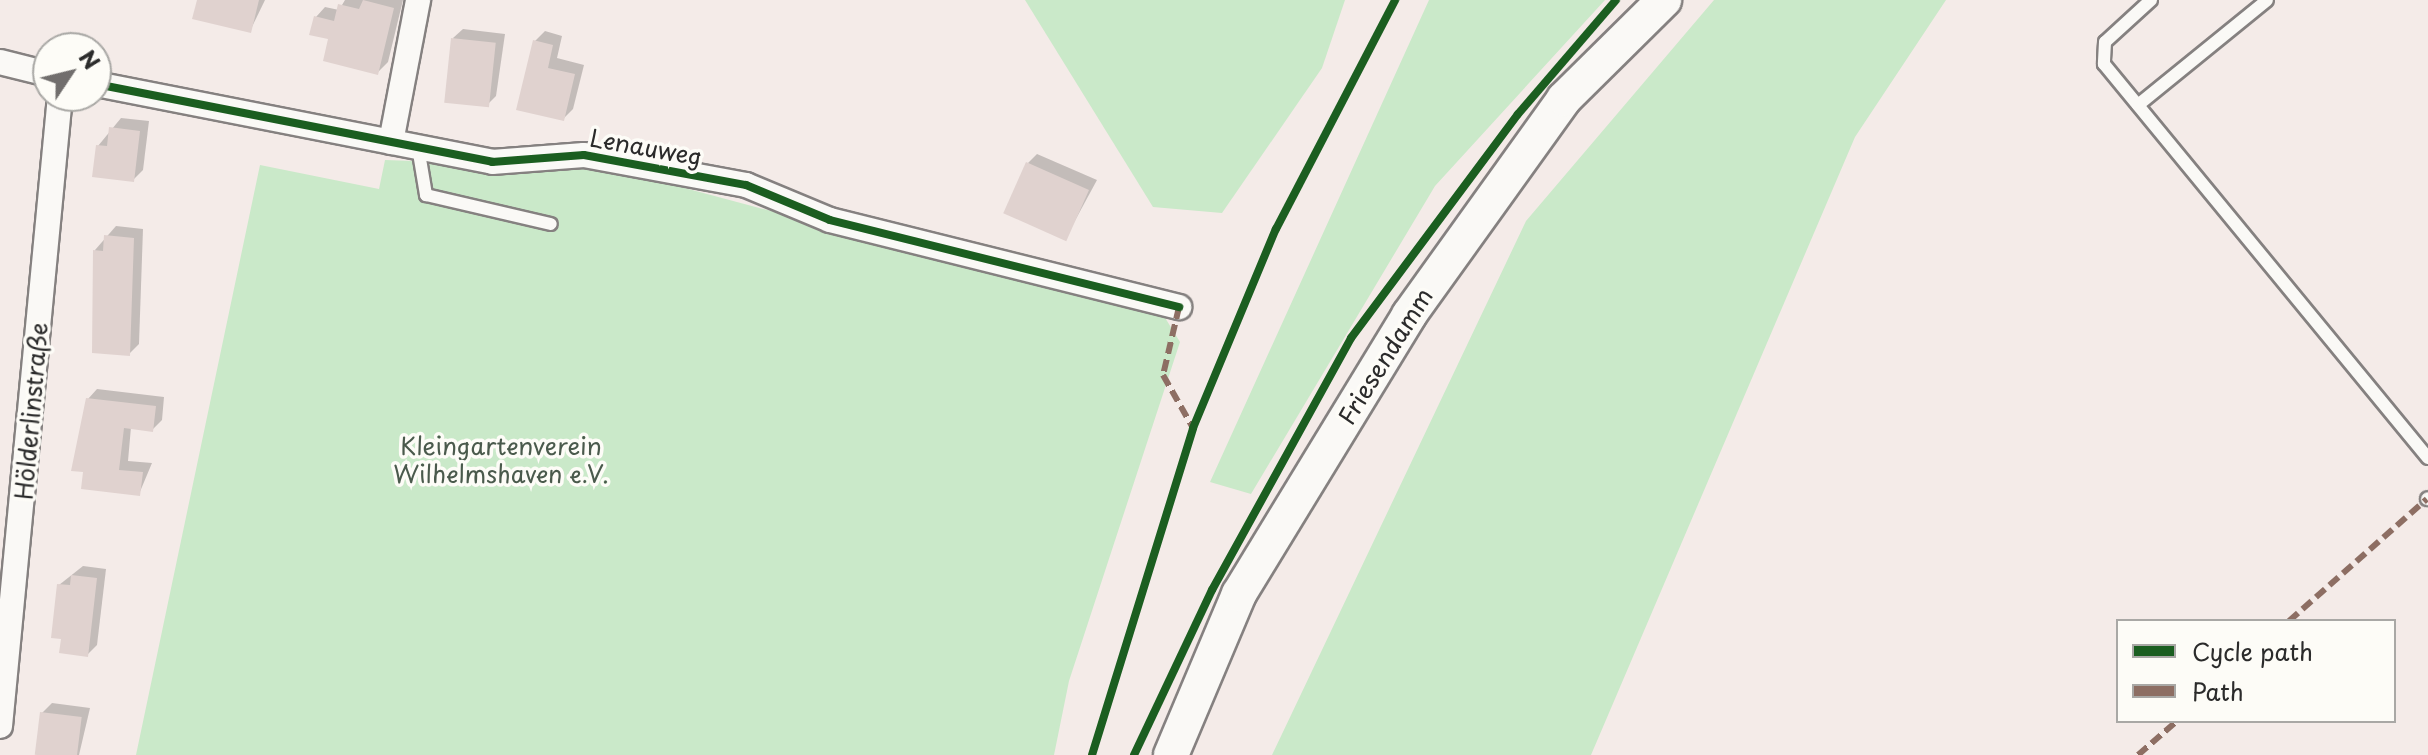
<!DOCTYPE html>
<html>
<head>
<meta charset="utf-8">
<style>
	body { margin:0 }
	#map { position:relative; width:2428px; height:755px; overflow:hidden; background:#f4ebe8; font-family:"Playpen Sans",sans-serif }
	div>[style] { position:absolute }
	.green>* { inset:0; background:#cae9c9 }
	.shadow>* { inset:0; background:#0003 }
	.building>* { inset:0; background:#e0d2cf; transform-origin:0 0 }
	.roads { filter:drop-shadow(2px 0 #858180) drop-shadow(-2px 0 #858180) drop-shadow(0 2px #858180) drop-shadow(0 -2px #858180) }
	.service>* { height:12px; margin:-6px; padding:0 6px; transform-origin:6px; border-radius:6px; background:#faf9f6 }
	.minor>* { height:24px; margin:-12px; padding:0 12px; transform-origin:12px; border-radius:12px; background:#faf9f6 }
	.secondary>* { height:34px; margin:-17px; padding:0 17px; transform-origin:17px; border-radius:17px; background:#faf9f6 }
	.quiet>* { height:6px; margin-top:-3px; transform-origin:0; background:repeating-linear-gradient(90deg,#8d6e63 0 12px,transparent 0 18px) }
	.cycleway>* { height:8px; margin:-4px; padding:0 4px; transform-origin:4px; border-radius:4px; background:#1b5e20 }
	span { translate:-50% -50%; white-space:nowrap; text-align:center; line-height:1.15; -webkit-text-stroke:7px #fdfcf7; paint-order:stroke }
	.street-label { font-size:24px; color:#2b2b2b }
	.park-label { font-size:24px; color:#4a5a4c }
	.legend { position:absolute; left:2116px; top:619px; width:280px; height:104px; box-sizing:border-box; background:#fdfcf7; border:2px solid #a9a8a5; margin:0; padding:10px 14px; list-style:none; font-size:24px; color:#2b2b2b }
	.legend li { display:flex; align-items:center; gap:16px; height:40px }
	.legend b { width:40px; border:2px solid #a9a8a5 }
	.north { position:absolute; left:32px; top:32px; width:80px; height:80px; box-sizing:border-box; background:#fdfcf7; border:2px solid #a9a8a5; border-radius:50%; rotate:55deg; font-size:22px; font-weight:700; line-height:32px; text-align:center; color:#2b2b2b }
	.north::after { content:''; display:block; margin:auto; width:28px; height:36px; background:#716e6d; clip-path:polygon(50% 0,100% 100%,50% 72%,0 100%) }
</style>
</head>
<body>
<div id="map">
	<div class="green">
		<div style="clip-path:polygon(1025px 0,1345px 0,1322px 68px,1222px 213px,1153px 207px)"></div>
		<div style="clip-path:polygon(1429px 0,1605px 0,1435px 186px,1251px 494px,1210px 482px)"></div>
		<div style="clip-path:polygon(1714px 0,1946px 0,1855px 137px,1591px 755px,1272px 755px,1526px 221px)"></div>
		<div style="clip-path:polygon(385px 160px,610px 168px,1164px 316px,1180px 342px,1069px 681px,1054px 755px,136px 755px,260px 165px,379px 189px)"></div>
	</div>
	<div class="shadow">
		<div style="clip-path:polygon(199px 0,265px 0,250px 31px)"></div>
		<div style="clip-path:polygon(345px 0,403px 0,388px 62px,378px 72px,330px 38px,316px 17px,325px 7px,339px 10px)"></div>
		<div style="clip-path:polygon(463px 29px,505px 34px,496px 96px,486px 106px,453px 38px)"></div>
		<div style="clip-path:polygon(545px 31px,562px 36px,557px 58px,584px 65px,573px 109px,563px 119px,535px 41px)"></div>
		<div style="clip-path:polygon(121px 118px,149px 121px,143px 170px,133px 180px,98px 146px)"></div>
		<div style="clip-path:polygon(1037px 154px,1097px 180px,1065px 239px,1028px 163px)"></div>
		<div style="clip-path:polygon(116px 226px,143px 229px,139px 344px,129px 354px,95px 250px)"></div>
		<div style="clip-path:polygon(97px 389px,164px 397px,162px 420px,152px 430px,131px 427px,128px 461px,152px 463px,139px 494px,84px 488px,88px 399px)"></div>
		<div style="clip-path:polygon(83px 566px,106px 569px,97px 645px,87px 655px,59px 585px)"></div>
		<div style="clip-path:polygon(52px 703px,90px 708px,79px 755px,54px 755px,42px 713px)"></div>
	</div>
	<div class="building">
		<div style="clip-path:polygon(197px 0,259px 0,251px 33px,192px 19px)"></div>
		<div style="clip-path:polygon(363px 0,394px 8px,378px 75px,323px 61px,328px 39px,309px 35px,314px 16px,334px 21px,338px 4px,359px 9px)"></div>
		<div style="left:451px;top:38px;width:45px;height:65px;rotate:6deg"></div>
		<div style="clip-path:polygon(533px 40px,553px 45px,548px 68px,575px 74px,564px 121px,516px 110px)"></div>
		<div style="clip-path:polygon(109px 127px,140px 131px,134px 182px,92px 177px,96px 145px,107px 146px)"></div>
		<div style="left:1026px;top:162px;width:69px;height:56px;rotate:24deg"></div>
		<div style="clip-path:polygon(104px 235px,134px 238px,130px 356px,92px 353px,93px 250px,103px 251px)"></div>
		<div style="clip-path:polygon(86px 398px,156px 406px,153px 432px,124px 428px,119px 470px,143px 472px,140px 496px,81px 489px,83px 472px,71px 471px)"></div>
		<div style="clip-path:polygon(71px 575px,97px 578px,88px 657px,59px 653px,61px 639px,51px 638px,57px 584px,70px 585px)"></div>
		<div style="left:40px;top:712px;width:42px;height:43px;rotate:7deg"></div>
	</div>
	<div class="roads">
		<div class="service">
			<div style="left:2151px;top:0;width:62px;rotate:137.6deg"></div>
			<div style="left:2105px;top:42px;width:22px;rotate:93deg"></div>
			<div style="left:2104px;top:64px;width:510px;rotate:50.57deg"></div>
			<div style="left:2138px;top:105px;width:166px;rotate:-39.1deg"></div>
			<div style="left:418px;top:147px;width:49px;rotate:80.5deg"></div>
			<div style="left:426px;top:195px;width:128px;rotate:13.1deg"></div>
			<div style="left:2427px;top:499px;width:1px;rotate:-45deg"></div>
		</div>
		<div class="minor">
			<div style="left:0;top:62px;width:49px;rotate:14deg"></div>
			<div style="left:96px;top:84px;width:404px;rotate:11.1deg"></div>
			<div style="left:492px;top:162px;width:92px;rotate:-4.4deg"></div>
			<div style="left:584px;top:155px;width:165px;rotate:10.5deg"></div>
			<div style="left:746px;top:185px;width:91px;rotate:22.6deg"></div>
			<div style="left:830px;top:220px;width:360px;rotate:14deg"></div>
			<div style="left:391px;top:142px;width:145px;rotate:-79.2deg"></div>
			<div style="left:0;top:726px;width:633px;rotate:-84.56deg"></div>
		</div>
		<div class="secondary">
			<div style="left:1171px;top:755px;width:175px;rotate:-67.1deg"></div>
			<div style="left:1239px;top:594px;width:327px;rotate:-58.6deg"></div>
			<div style="left:1409px;top:315px;width:266px;rotate:-54.3deg"></div>
			<div style="left:1564px;top:99px;width:141px;rotate:-44.7deg"></div>
		</div>
	</div>
	<div class="quiet">
		<div style="left:1179px;top:307px;width:70px;rotate:103.2deg"></div>
		<div style="left:1163px;top:375px;width:61px;rotate:60.5deg"></div>
		<div style="left:2289px;top:621px;width:184px;rotate:-41.5deg"></div>
		<div style="left:2138px;top:755px;width:52px;rotate:-41.1deg"></div>
	</div>
	<div class="cycleway">
		<div style="left:96px;top:84px;width:404px;rotate:11.1deg"></div>
		<div style="left:492px;top:162px;width:92px;rotate:-4.4deg"></div>
		<div style="left:584px;top:155px;width:165px;rotate:10.5deg"></div>
		<div style="left:746px;top:185px;width:91px;rotate:22.6deg"></div>
		<div style="left:830px;top:220px;width:360px;rotate:14deg"></div>
		<div style="left:1092px;top:755px;width:342px;rotate:-72.8deg"></div>
		<div style="left:1193px;top:428px;width:216px;rotate:-67.4deg"></div>
		<div style="left:1276px;top:229px;width:258px;rotate:-62.5deg"></div>
		<div style="left:1134px;top:755px;width:183px;rotate:-64.7deg"></div>
		<div style="left:1212px;top:590px;width:288px;rotate:-61.1deg"></div>
		<div style="left:1351px;top:338px;width:279px;rotate:-53.3deg"></div>
		<div style="left:1518px;top:114px;width:150px;rotate:-49.3deg"></div>
	</div>
	<div class="street-label">
		<span style="left:646px;top:147px;rotate:10deg">Lenauweg</span>
		<span style="left:1385px;top:356px;rotate:-58deg">Friesendamm</span>
		<span style="left:31px;top:411px;rotate:-85deg">Hölderlinstraße</span>
	</div>
	<div class="park-label">
		<span style="left:501px;top:460px">Kleingartenverein<br>Wilhelmshaven e.V.</span>
	</div>
	<ul class="legend">
	<li><b style="height:10px;background:#1b5e20"></b>Cycle path</li>
	<li><b style="height:10px;background:#8d6e63"></b>Path</li>
	</ul>
	<div class="north">N</div>
</div>
</body>
</html>
